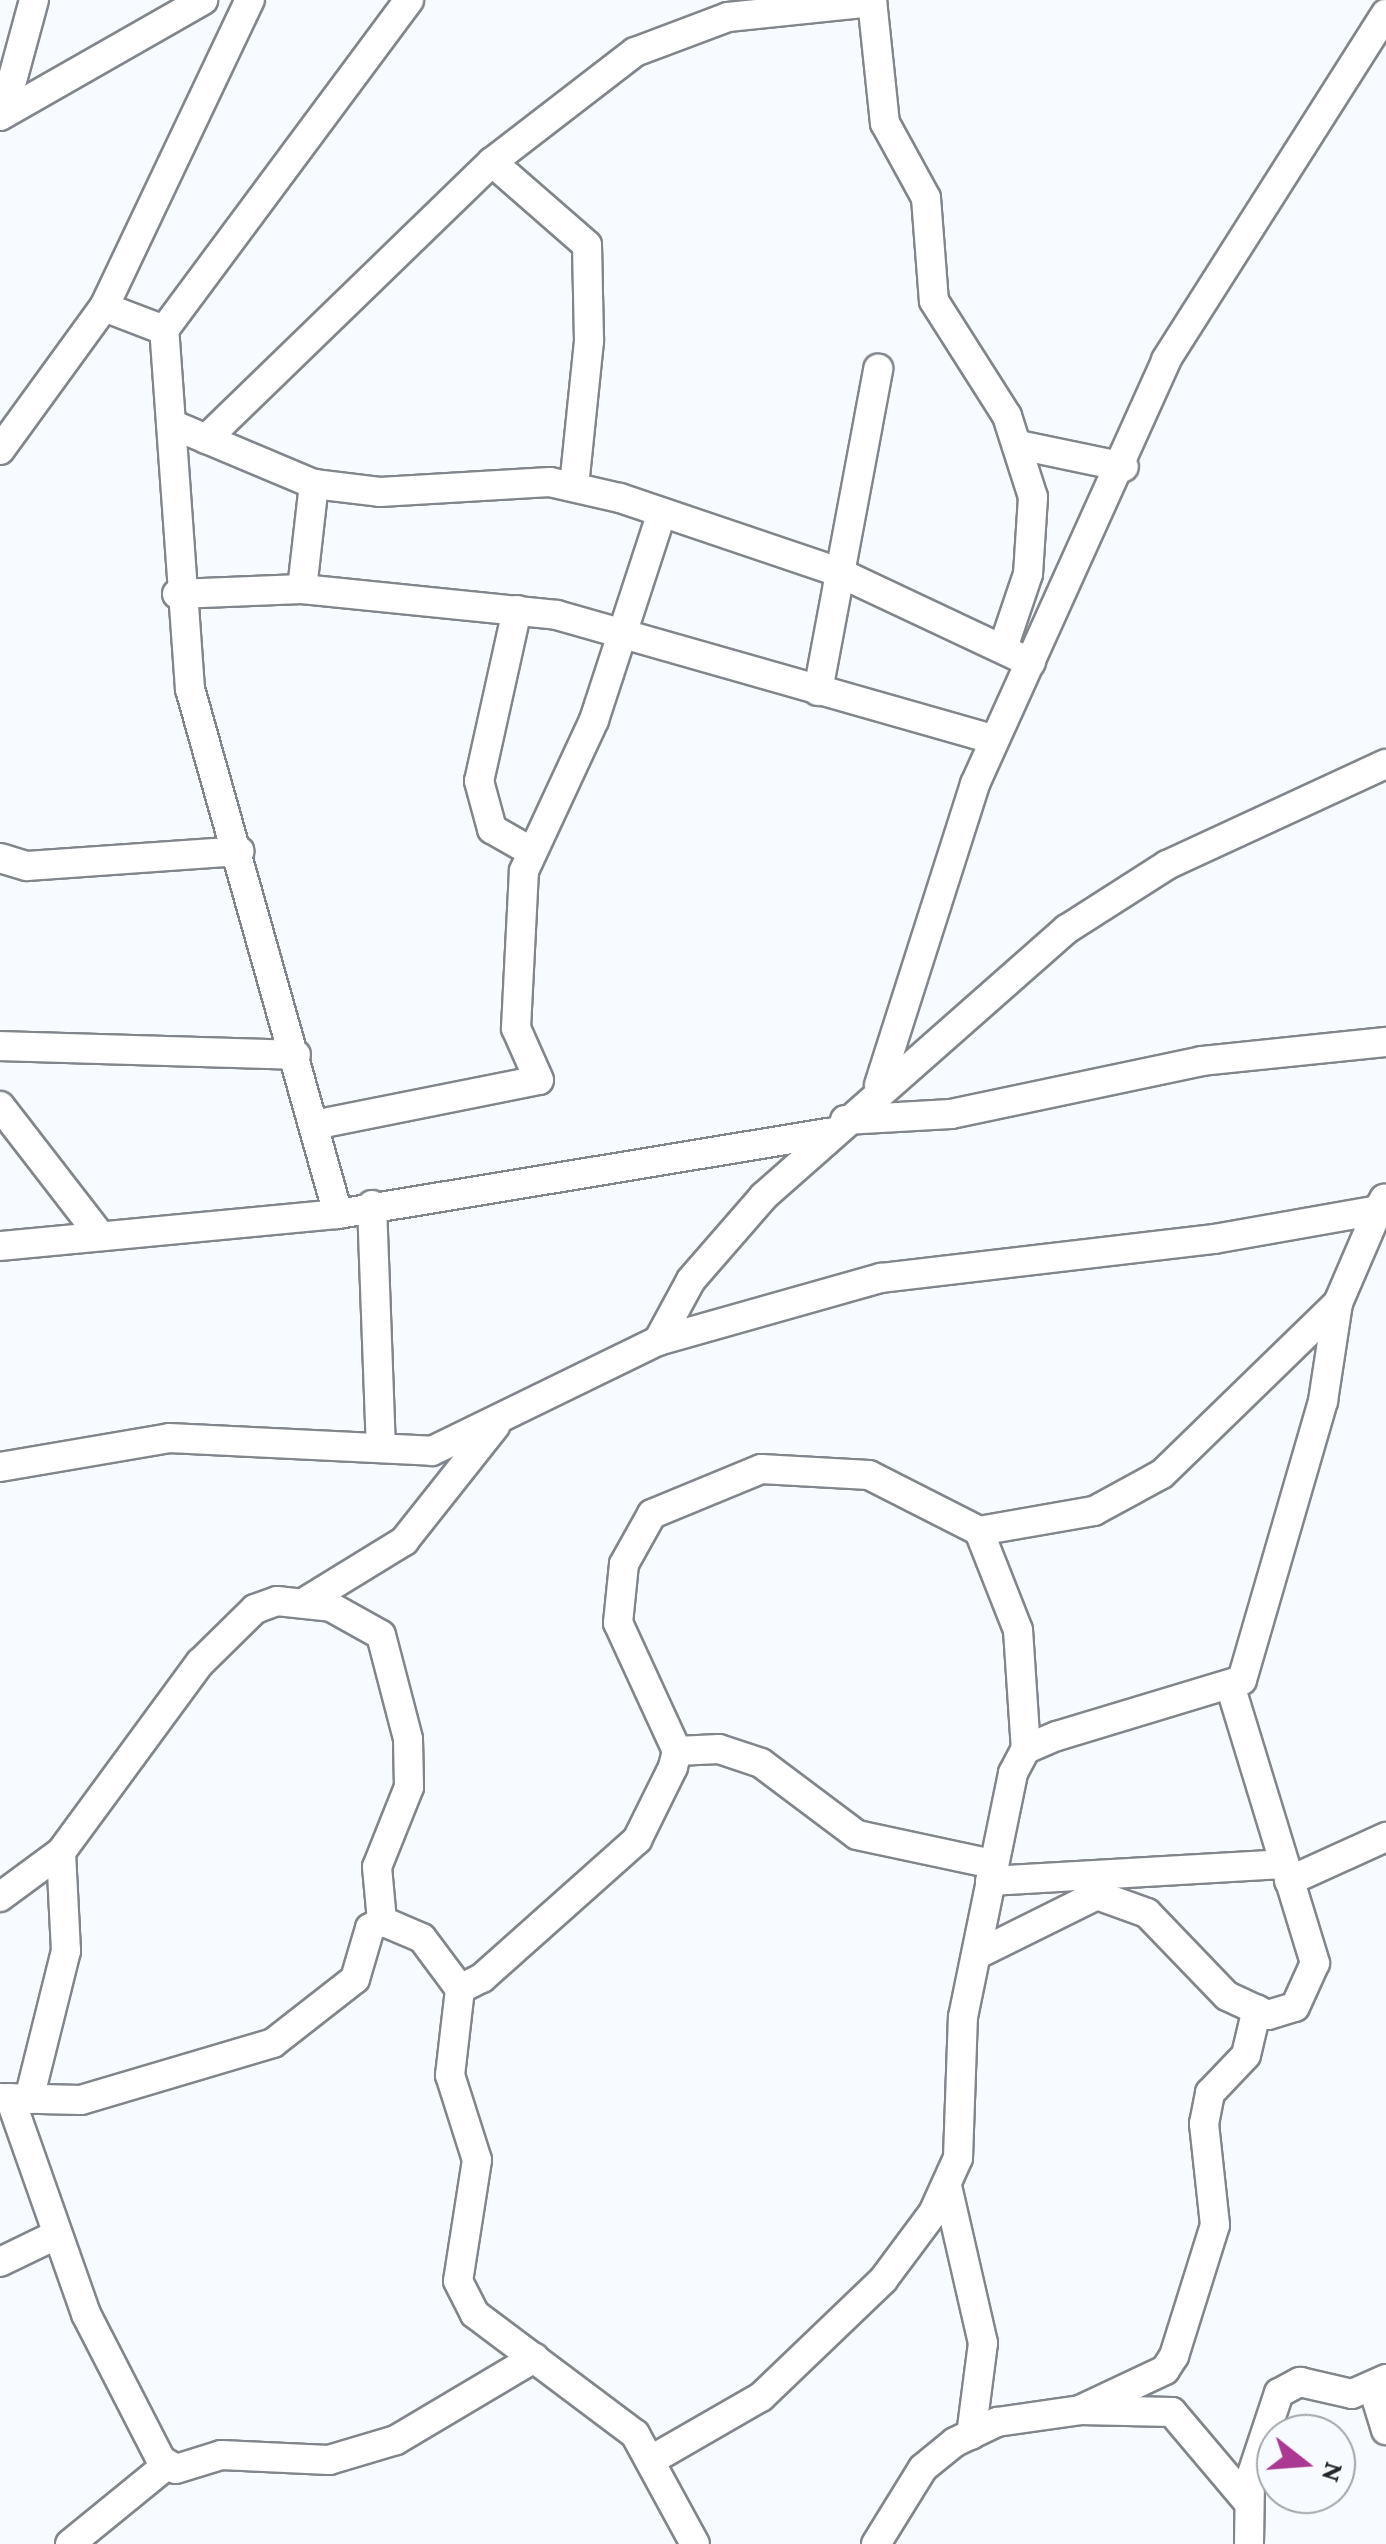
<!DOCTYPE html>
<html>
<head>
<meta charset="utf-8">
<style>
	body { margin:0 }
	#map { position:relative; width:1386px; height:2544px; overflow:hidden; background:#f7faff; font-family:"Crimson Pro",serif }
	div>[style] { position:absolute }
	.roads { filter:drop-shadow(2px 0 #81868c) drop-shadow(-2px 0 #81868c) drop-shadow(0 2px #81868c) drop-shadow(0 -2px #81868c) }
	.minor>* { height:28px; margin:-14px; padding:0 14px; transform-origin:14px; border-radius:14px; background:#fff }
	span { translate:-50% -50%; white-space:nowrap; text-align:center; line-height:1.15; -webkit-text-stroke:8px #f7faff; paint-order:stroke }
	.north { position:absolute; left:1256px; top:2414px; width:100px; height:100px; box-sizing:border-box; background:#f7faff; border:2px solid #a2a5a9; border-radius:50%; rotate:107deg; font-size:28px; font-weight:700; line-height:40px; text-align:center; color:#232527 }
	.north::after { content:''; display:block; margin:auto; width:35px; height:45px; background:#ab3893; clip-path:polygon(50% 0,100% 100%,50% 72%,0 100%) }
</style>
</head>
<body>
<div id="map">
	<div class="roads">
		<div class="minor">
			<div style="left:872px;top:0;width:124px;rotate:84deg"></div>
			<div style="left:885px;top:123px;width:85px;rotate:61.3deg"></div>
			<div style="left:926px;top:198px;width:103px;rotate:85.6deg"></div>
			<div style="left:934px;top:301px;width:136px;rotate:57.6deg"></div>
			<div style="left:1007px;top:416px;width:85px;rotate:72.2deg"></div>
			<div style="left:1033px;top:497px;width:77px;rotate:93.7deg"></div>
			<div style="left:1028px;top:574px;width:78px;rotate:108.7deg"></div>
			<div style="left:3px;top:114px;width:118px;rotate:-74.8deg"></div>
			<div style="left:0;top:116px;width:234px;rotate:-29.7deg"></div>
			<div style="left:492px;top:162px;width:126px;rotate:41.1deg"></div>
			<div style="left:587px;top:245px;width:96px;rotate:88.8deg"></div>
			<div style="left:589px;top:341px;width:146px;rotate:95.9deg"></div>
			<div style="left:104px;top:307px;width:64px;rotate:21deg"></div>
			<div style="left:171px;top:424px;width:155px;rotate:22.8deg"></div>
			<div style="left:314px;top:484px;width:66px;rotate:6.9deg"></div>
			<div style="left:380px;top:492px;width:170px;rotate:-3.4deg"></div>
			<div style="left:550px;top:482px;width:72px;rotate:12.9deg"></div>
			<div style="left:620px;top:498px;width:230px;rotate:18.7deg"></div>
			<div style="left:838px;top:572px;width:213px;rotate:25.2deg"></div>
			<div style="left:206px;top:439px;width:398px;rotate:-44.1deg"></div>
			<div style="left:492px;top:162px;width:180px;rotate:-37.6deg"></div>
			<div style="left:635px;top:52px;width:99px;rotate:-20.6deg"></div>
			<div style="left:728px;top:17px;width:145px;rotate:-5.9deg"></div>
			<div style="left:1019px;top:445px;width:107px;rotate:11.8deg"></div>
			<div style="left:0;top:450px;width:177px;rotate:-54deg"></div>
			<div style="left:104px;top:307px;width:340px;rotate:-64.6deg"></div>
			<div style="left:302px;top:589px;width:106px;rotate:-83.5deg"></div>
			<div style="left:177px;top:594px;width:125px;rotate:-2.3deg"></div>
			<div style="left:302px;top:589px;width:256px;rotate:5.8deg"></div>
			<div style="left:557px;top:615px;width:453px;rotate:15.9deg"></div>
			<div style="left:517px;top:610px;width:175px;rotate:102.5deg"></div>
			<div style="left:479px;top:781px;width:50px;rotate:74.8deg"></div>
			<div style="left:492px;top:829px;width:46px;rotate:29.9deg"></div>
			<div style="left:818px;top:691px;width:328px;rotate:-79.4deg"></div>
			<div style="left:0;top:858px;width:28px;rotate:17deg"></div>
			<div style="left:27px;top:866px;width:213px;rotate:-4deg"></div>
			<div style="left:0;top:1046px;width:296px;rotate:1.7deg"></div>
			<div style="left:879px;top:1085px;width:316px;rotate:-72.3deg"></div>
			<div style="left:975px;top:784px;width:465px;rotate:-65.7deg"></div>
			<div style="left:1166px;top:360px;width:410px;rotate:-57.6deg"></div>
			<div style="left:0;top:1106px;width:160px;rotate:52.3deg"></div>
			<div style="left:845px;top:1120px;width:106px;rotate:-3.2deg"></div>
			<div style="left:951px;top:1114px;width:257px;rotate:-11.9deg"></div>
			<div style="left:1202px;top:1061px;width:185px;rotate:-5.9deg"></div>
			<div style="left:314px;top:1125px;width:229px;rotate:-11.3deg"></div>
			<div style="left:539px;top:1080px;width:57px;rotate:-113.9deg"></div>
			<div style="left:516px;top:1028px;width:157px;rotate:-87.1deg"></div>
			<div style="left:524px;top:871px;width:166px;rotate:-65.1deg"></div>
			<div style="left:594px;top:720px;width:213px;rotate:-71.9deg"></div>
			<div style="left:372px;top:1205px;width:242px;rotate:87.9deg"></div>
			<div style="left:338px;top:1214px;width:545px;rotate:-105.74deg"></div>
			<div style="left:190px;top:689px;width:360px;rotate:-94.1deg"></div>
			<div style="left:164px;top:330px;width:411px;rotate:-53.4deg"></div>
			<div style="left:0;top:1246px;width:340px;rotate:-5.4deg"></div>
			<div style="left:338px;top:1214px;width:497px;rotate:-9.4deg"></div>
			<div style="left:658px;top:1341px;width:69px;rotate:-61.6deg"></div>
			<div style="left:691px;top:1280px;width:111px;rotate:-49deg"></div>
			<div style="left:764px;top:1196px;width:404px;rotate:-41.4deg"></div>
			<div style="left:1067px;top:929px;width:119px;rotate:-32.6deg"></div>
			<div style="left:1167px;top:865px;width:241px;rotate:-24.8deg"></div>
			<div style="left:0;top:1467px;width:171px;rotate:-9.7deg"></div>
			<div style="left:169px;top:1438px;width:263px;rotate:2.8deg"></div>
			<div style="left:432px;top:1451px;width:251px;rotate:-26deg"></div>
			<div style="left:658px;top:1341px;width:232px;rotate:-15.8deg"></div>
			<div style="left:881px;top:1278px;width:335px;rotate:-6.7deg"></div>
			<div style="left:1214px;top:1239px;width:167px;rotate:-10deg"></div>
			<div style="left:1378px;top:1210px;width:13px;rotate:-61deg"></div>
			<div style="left:979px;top:1531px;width:106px;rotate:68.5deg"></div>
			<div style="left:1018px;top:1630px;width:119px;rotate:86.2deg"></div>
			<div style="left:303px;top:1603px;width:119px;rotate:-31.5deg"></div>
			<div style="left:404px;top:1541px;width:147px;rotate:-51.6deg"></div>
			<div style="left:677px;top:1751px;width:42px;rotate:-2.7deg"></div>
			<div style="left:719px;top:1749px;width:44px;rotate:18.4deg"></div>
			<div style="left:761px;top:1763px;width:120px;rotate:36.9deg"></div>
			<div style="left:857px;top:1835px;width:138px;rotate:12.1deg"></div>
			<div style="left:990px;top:1881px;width:293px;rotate:-3.3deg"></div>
			<div style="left:1289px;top:1881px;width:107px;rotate:-24.4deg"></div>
			<div style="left:0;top:1897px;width:76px;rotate:-36.4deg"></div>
			<div style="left:61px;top:1852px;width:235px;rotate:-53.7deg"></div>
			<div style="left:200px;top:1663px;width:77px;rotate:-44.5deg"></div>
			<div style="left:255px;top:1609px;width:23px;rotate:-20deg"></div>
			<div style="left:277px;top:1601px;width:54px;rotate:6.3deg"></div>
			<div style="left:331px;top:1607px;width:57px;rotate:29.2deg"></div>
			<div style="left:381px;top:1635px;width:107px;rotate:75.4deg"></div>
			<div style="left:408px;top:1739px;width:48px;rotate:88.8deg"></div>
			<div style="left:409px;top:1787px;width:86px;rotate:111.8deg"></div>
			<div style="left:377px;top:1867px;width:54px;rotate:84.7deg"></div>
			<div style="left:978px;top:1954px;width:133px;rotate:-26.4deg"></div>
			<div style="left:1097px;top:1895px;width:53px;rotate:19.8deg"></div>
			<div style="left:1147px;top:1913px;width:115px;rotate:46.1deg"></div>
			<div style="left:1227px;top:1996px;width:45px;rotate:24.9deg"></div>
			<div style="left:1268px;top:2015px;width:28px;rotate:-17deg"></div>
			<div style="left:1295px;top:2007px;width:48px;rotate:-65.6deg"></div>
			<div style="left:1315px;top:1963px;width:287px;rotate:-107deg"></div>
			<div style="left:460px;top:1989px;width:87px;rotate:96.6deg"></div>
			<div style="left:450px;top:2075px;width:89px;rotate:72.4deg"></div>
			<div style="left:477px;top:2160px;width:122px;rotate:98.9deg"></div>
			<div style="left:458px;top:2281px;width:37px;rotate:63deg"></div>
			<div style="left:475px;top:2314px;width:200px;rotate:36.9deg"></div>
			<div style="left:635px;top:2434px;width:125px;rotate:61.4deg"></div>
			<div style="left:0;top:2098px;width:81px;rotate:1.4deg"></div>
			<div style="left:81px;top:2100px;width:200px;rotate:-16.5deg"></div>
			<div style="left:273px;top:2043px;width:104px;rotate:-38deg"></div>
			<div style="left:355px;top:1979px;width:53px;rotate:-73.6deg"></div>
			<div style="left:370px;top:1928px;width:14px;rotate:-30deg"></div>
			<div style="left:382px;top:1921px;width:43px;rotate:23deg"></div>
			<div style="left:422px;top:1938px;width:64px;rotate:53.3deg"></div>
			<div style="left:460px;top:1989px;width:25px;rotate:-27deg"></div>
			<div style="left:482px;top:1978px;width:208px;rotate:-41.7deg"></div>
			<div style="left:637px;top:1840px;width:81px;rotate:-63.7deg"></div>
			<div style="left:673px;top:1767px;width:16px;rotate:-76deg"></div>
			<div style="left:677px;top:1751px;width:141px;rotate:-114.7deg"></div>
			<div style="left:618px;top:1623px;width:59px;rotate:-84.2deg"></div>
			<div style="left:624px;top:1564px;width:57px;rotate:-60.8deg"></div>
			<div style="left:652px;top:1514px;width:118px;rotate:-22.4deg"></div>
			<div style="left:761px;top:1469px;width:108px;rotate:3.2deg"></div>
			<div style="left:869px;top:1475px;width:123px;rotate:27deg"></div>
			<div style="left:979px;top:1531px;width:117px;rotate:-9.9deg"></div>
			<div style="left:1094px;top:1511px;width:77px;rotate:-28.6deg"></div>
			<div style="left:1162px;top:1474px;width:245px;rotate:-44.2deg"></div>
			<div style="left:1338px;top:1303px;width:101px;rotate:-66.7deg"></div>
			<div style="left:10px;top:2098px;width:229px;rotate:70.6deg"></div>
			<div style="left:86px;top:2314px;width:164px;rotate:62.8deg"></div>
			<div style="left:161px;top:2460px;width:17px;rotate:31deg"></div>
			<div style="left:176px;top:2469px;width:47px;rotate:-17.3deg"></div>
			<div style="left:221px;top:2455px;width:108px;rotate:2.7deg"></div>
			<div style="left:329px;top:2460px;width:70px;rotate:-16.6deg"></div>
			<div style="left:396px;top:2440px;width:161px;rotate:-30.7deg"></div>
			<div style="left:29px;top:2099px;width:153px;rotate:-76deg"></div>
			<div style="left:66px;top:1951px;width:99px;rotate:-92.9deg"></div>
			<div style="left:947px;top:2186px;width:161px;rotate:77.1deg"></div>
			<div style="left:983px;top:2343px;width:93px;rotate:97.4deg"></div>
			<div style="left:0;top:2262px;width:60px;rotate:-25.7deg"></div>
			<div style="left:1374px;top:2391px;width:41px;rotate:72.9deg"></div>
			<div style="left:1080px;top:2410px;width:94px;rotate:-25.2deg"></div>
			<div style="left:1165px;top:2370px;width:17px;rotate:-57deg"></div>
			<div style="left:1174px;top:2356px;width:137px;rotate:-72.6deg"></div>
			<div style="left:1215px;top:2225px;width:102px;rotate:-96.2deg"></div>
			<div style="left:1204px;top:2124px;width:32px;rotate:-79deg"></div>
			<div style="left:1210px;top:2093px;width:52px;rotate:-46.5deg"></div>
			<div style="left:1246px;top:2055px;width:47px;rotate:-76.6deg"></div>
			<div style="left:653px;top:2459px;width:125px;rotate:-29.9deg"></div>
			<div style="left:761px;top:2397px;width:169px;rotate:-43.8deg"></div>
			<div style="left:883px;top:2280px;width:84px;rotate:-53.3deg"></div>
			<div style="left:933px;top:2213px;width:60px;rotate:-65.6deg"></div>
			<div style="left:958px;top:2158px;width:141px;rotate:-88deg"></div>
			<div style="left:963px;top:2017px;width:249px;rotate:-78.4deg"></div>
			<div style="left:1013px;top:1773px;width:27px;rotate:-62deg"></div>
			<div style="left:1026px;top:1749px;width:34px;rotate:-23deg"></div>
			<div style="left:1057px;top:1736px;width:193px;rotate:-16.8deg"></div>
			<div style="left:1242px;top:1680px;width:291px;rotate:-73.8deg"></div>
			<div style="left:1323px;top:1401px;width:99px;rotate:-81.3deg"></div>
			<div style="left:70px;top:2544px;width:125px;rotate:-39.2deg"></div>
			<div style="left:876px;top:2544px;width:89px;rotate:-58.3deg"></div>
			<div style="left:923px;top:2468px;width:41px;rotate:-39.1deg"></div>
			<div style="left:955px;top:2442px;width:47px;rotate:-25.5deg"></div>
			<div style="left:997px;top:2422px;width:84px;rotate:-8.2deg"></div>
			<div style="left:1080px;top:2410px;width:92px;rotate:1.2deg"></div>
			<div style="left:1172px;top:2412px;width:119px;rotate:49.8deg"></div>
			<div style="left:1249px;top:2544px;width:64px;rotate:-89.1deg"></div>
			<div style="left:1250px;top:2480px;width:92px;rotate:-71.6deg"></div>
			<div style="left:1279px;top:2393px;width:24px;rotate:-28deg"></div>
			<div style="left:1300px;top:2382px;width:53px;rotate:13deg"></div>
			<div style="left:1352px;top:2394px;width:37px;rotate:-24deg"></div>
		</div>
	</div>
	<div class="north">N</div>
</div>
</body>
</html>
